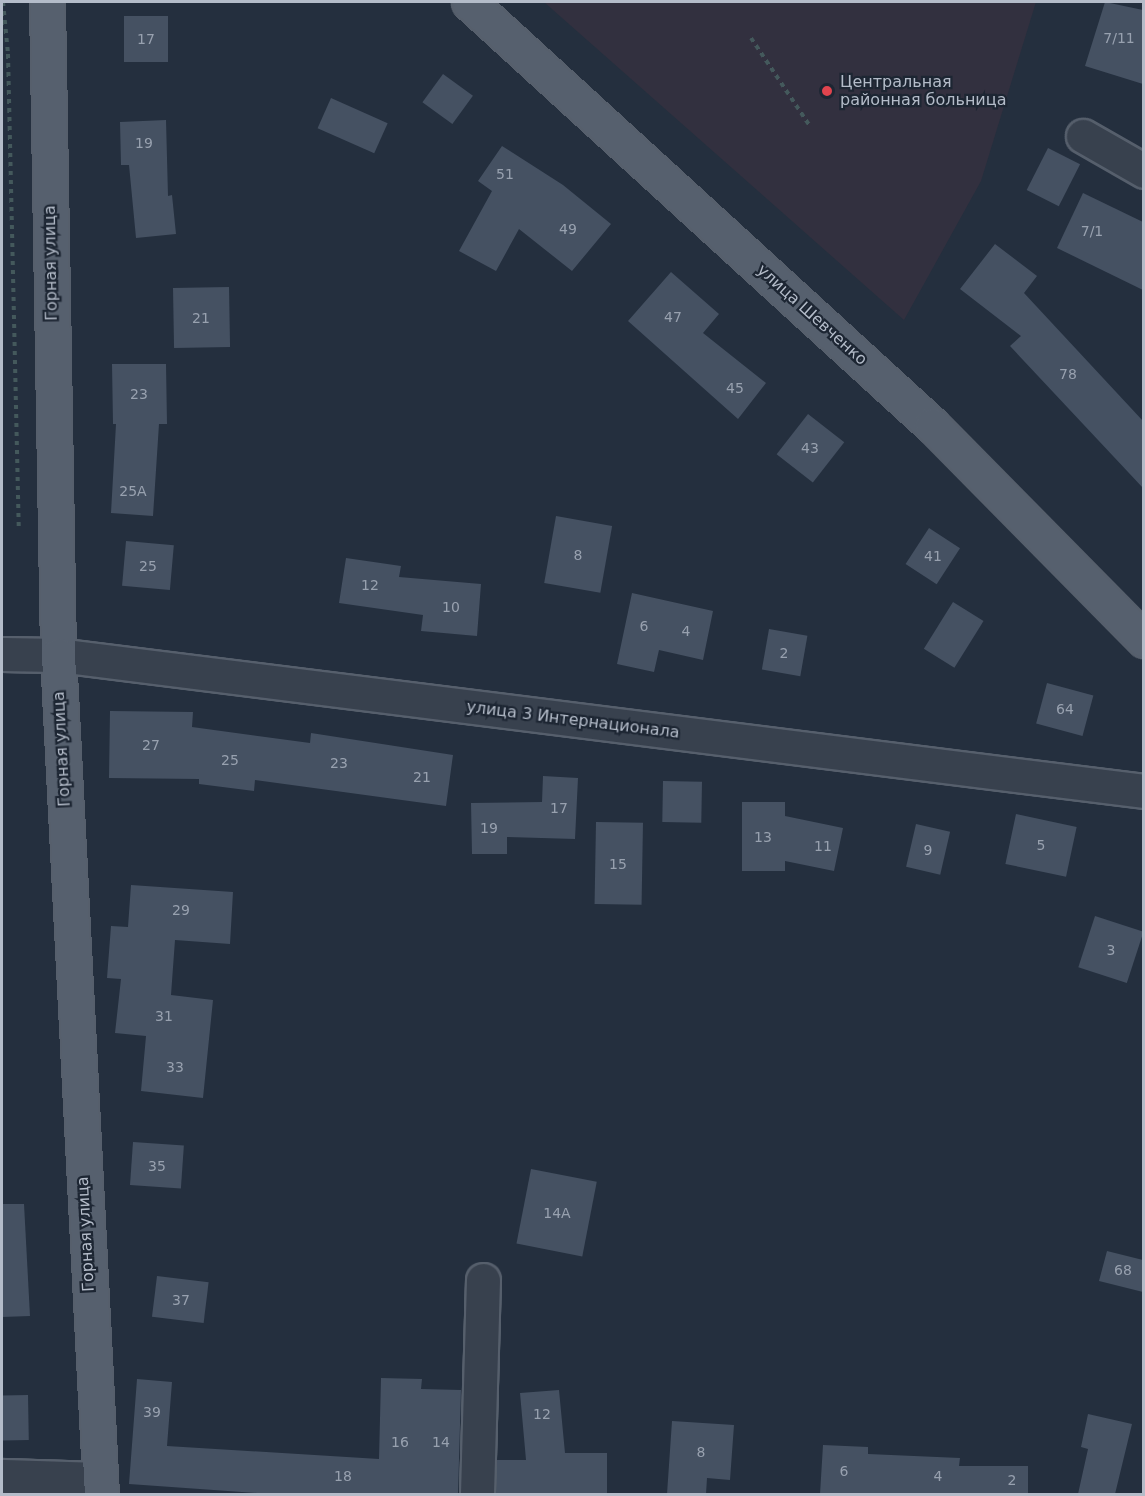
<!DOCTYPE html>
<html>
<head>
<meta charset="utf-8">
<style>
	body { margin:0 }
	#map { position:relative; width:1145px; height:1496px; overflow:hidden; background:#242f3e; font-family:"DejaVu Sans",sans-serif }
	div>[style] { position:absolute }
	.medical>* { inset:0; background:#32303f }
	.building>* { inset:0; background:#455162; transform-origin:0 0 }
	.path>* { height:4px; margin-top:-2px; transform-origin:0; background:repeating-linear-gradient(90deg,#44595c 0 4.5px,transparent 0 9px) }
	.roads { filter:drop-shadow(2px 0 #565f6c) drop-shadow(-2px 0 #565f6c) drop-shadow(0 2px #565f6c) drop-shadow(0 -2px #565f6c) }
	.minor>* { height:33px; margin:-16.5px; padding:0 16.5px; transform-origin:16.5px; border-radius:16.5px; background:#38414e }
	.major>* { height:33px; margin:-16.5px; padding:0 16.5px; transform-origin:16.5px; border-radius:16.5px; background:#56606e }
	.dots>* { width:16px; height:16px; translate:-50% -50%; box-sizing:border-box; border:3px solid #1d2633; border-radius:50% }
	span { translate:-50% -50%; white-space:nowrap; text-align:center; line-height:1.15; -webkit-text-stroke:4.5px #1d2633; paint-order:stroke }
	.number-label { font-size:14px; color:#98a1af }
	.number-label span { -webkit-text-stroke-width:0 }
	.poi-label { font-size:16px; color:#b4bcc9 }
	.left { translate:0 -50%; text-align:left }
	.street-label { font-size:16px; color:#b4bcc9 }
	.frame { position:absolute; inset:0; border:3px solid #b4bcc9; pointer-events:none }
</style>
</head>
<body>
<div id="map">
	<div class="medical">
		<div style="clip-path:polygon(544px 2px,1036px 2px,981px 181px,904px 320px)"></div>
	</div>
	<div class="building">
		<div style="clip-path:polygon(1105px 2px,1143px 10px,1143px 84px,1085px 66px)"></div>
		<div style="left:124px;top:16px;width:44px;height:46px"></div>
		<div style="left:443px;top:74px;width:37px;height:35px;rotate:36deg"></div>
		<div style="left:331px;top:98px;width:62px;height:33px;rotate:24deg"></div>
		<div style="clip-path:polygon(166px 120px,168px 196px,172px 195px,176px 234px,136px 238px,129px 165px,121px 165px,120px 122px)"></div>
		<div style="clip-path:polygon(502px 146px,563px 185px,611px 224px,572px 271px,519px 229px,496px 271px,459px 251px,492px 191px,478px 181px)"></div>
		<div style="left:1048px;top:148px;width:36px;height:47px;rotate:27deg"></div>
		<div style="clip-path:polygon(1083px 193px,1143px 222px,1143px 290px,1057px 248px)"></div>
		<div style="clip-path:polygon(995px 244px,1037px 276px,1024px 293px,1143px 421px,1143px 488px,1010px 346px,1021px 336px,960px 289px)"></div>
		<div style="clip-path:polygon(671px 272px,719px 314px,703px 333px,766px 383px,738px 419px,628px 321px)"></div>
		<div style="left:229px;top:287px;width:60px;height:56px;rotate:89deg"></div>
		<div style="clip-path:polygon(112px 364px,166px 364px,167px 424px,159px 424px,153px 516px,111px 513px,116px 424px,113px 424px)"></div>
		<div style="left:808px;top:414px;width:46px;height:51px;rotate:38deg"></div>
		<div style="left:556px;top:516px;width:57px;height:68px;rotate:10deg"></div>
		<div style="left:929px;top:528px;width:37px;height:43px;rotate:33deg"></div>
		<div style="left:126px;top:541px;width:48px;height:45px;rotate:5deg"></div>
		<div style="clip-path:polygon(346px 558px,401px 566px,399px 577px,481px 584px,477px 636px,421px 631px,423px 615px,339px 603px)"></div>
		<div style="clip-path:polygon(632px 593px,713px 611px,703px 660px,659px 650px,654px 672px,617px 664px)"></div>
		<div style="left:953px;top:602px;width:36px;height:55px;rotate:32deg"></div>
		<div style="left:769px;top:629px;width:39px;height:41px;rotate:10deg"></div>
		<div style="left:1047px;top:683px;width:48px;height:42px;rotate:15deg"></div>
		<div style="clip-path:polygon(110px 711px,193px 712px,192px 727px,310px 743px,311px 733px,453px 755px,446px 806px,255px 780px,254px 791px,199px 784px,199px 779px,109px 778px)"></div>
		<div style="clip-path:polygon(543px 776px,578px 778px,575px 839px,507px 837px,507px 854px,472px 854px,471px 803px,542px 802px)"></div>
		<div style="left:663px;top:781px;width:39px;height:41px;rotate:1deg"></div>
		<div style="clip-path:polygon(742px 802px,785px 802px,785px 816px,843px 828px,834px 871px,785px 861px,785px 871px,742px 871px)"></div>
		<div style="left:1016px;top:814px;width:62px;height:51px;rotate:12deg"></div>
		<div style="left:596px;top:822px;width:47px;height:82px;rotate:1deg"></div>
		<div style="left:916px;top:824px;width:35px;height:44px;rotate:13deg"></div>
		<div style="clip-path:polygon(131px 885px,233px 892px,230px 944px,175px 940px,171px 995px,213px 1000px,203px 1098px,141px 1091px,146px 1036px,115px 1033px,121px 979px,107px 978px,111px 926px,128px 927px)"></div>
		<div style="left:1095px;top:916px;width:51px;height:54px;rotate:18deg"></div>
		<div style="left:133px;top:1142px;width:51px;height:43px;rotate:4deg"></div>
		<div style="left:531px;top:1169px;width:67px;height:76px;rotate:11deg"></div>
		<div style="clip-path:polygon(2px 1204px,24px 1204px,30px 1316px,2px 1317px)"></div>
		<div style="clip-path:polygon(1107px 1251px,1143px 1260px,1143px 1292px,1099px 1281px)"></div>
		<div style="left:157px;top:1276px;width:52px;height:41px;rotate:7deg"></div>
		<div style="clip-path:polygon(381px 1378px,422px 1379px,421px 1389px,461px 1390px,458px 1494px,270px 1494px,129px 1484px,137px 1379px,172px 1382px,167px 1446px,379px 1459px)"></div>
		<div style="clip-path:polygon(559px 1390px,565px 1453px,607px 1453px,607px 1494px,496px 1494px,497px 1460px,526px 1460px,520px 1393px)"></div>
		<div style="left:28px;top:1395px;width:45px;height:26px;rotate:89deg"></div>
		<div style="clip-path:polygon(1088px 1414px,1132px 1424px,1115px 1494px,1078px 1494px,1088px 1449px,1081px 1447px)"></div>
		<div style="clip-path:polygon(672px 1421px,734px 1425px,730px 1480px,707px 1478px,706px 1494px,667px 1494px)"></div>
		<div style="clip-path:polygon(823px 1445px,868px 1447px,868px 1454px,960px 1458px,959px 1466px,1028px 1466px,1028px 1494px,820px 1494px)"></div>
	</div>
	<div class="path">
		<div style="left:3px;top:2px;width:52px;rotate:84.5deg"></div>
		<div style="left:8px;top:54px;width:477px;rotate:88.7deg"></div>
		<div style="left:751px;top:38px;width:106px;rotate:56.2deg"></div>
	</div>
	<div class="roads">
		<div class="minor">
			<div style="left:1083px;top:136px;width:70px;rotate:29.8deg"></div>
			<div style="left:2px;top:654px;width:56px;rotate:1deg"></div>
			<div style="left:58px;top:655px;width:1094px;rotate:7.14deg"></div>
			<div style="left:2px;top:1476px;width:96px;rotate:1.8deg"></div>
			<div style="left:477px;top:1494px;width:214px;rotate:-88.4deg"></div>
		</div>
		<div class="major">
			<div style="left:47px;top:2px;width:653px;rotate:89.03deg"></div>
			<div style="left:58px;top:655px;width:840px;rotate:87.07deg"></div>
			<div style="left:469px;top:2px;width:627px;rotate:42.42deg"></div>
			<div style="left:932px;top:425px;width:302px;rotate:45.4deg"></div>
		</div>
	</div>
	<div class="dots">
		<div style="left:827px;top:91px;background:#e0444e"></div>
	</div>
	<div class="number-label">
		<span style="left:1119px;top:38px">7/11</span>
		<span style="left:146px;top:39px">17</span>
		<span style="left:144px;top:143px">19</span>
		<span style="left:505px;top:174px">51</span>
		<span style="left:568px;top:229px">49</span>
		<span style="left:1092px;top:231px">7/1</span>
		<span style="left:673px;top:317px">47</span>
		<span style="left:201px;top:318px">21</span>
		<span style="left:1068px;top:374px">78</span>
		<span style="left:735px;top:388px">45</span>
		<span style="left:139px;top:394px">23</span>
		<span style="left:810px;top:448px">43</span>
		<span style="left:133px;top:491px">25А</span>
		<span style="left:578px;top:555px">8</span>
		<span style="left:933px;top:556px">41</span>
		<span style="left:148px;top:566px">25</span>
		<span style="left:370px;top:585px">12</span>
		<span style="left:451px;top:607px">10</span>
		<span style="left:644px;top:626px">6</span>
		<span style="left:686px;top:631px">4</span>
		<span style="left:784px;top:653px">2</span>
		<span style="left:1065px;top:709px">64</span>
		<span style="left:151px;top:745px">27</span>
		<span style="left:230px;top:760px">25</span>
		<span style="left:339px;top:763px">23</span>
		<span style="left:422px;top:777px">21</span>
		<span style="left:559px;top:808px">17</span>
		<span style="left:489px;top:828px">19</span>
		<span style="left:763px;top:837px">13</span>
		<span style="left:1041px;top:845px">5</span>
		<span style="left:823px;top:846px">11</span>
		<span style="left:928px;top:850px">9</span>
		<span style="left:618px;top:864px">15</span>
		<span style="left:181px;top:910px">29</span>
		<span style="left:1111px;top:950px">3</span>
		<span style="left:164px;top:1016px">31</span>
		<span style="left:175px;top:1067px">33</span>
		<span style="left:157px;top:1166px">35</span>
		<span style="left:557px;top:1213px">14А</span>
		<span style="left:1123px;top:1270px">68</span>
		<span style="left:181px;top:1300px">37</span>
		<span style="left:152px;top:1412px">39</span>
		<span style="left:542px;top:1414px">12</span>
		<span style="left:400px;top:1442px">16</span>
		<span style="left:441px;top:1442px">14</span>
		<span style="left:701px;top:1452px">8</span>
		<span style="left:844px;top:1471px">6</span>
		<span style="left:343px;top:1476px">18</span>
		<span style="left:938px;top:1476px">4</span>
		<span style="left:1012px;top:1480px">2</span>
	</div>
	<div class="poi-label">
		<span class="left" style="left:840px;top:91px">Центральная<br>районная больница</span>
	</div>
	<div class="street-label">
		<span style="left:51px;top:263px;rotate:-91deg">Горная улица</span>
		<span style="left:812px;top:315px;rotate:42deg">улица Шевченко</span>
		<span style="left:573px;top:720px;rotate:7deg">улица 3 Интернационала</span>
		<span style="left:62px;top:749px;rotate:-93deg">Горная улица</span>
		<span style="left:86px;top:1234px;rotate:-93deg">Горная улица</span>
	</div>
	<div class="frame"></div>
</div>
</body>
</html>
